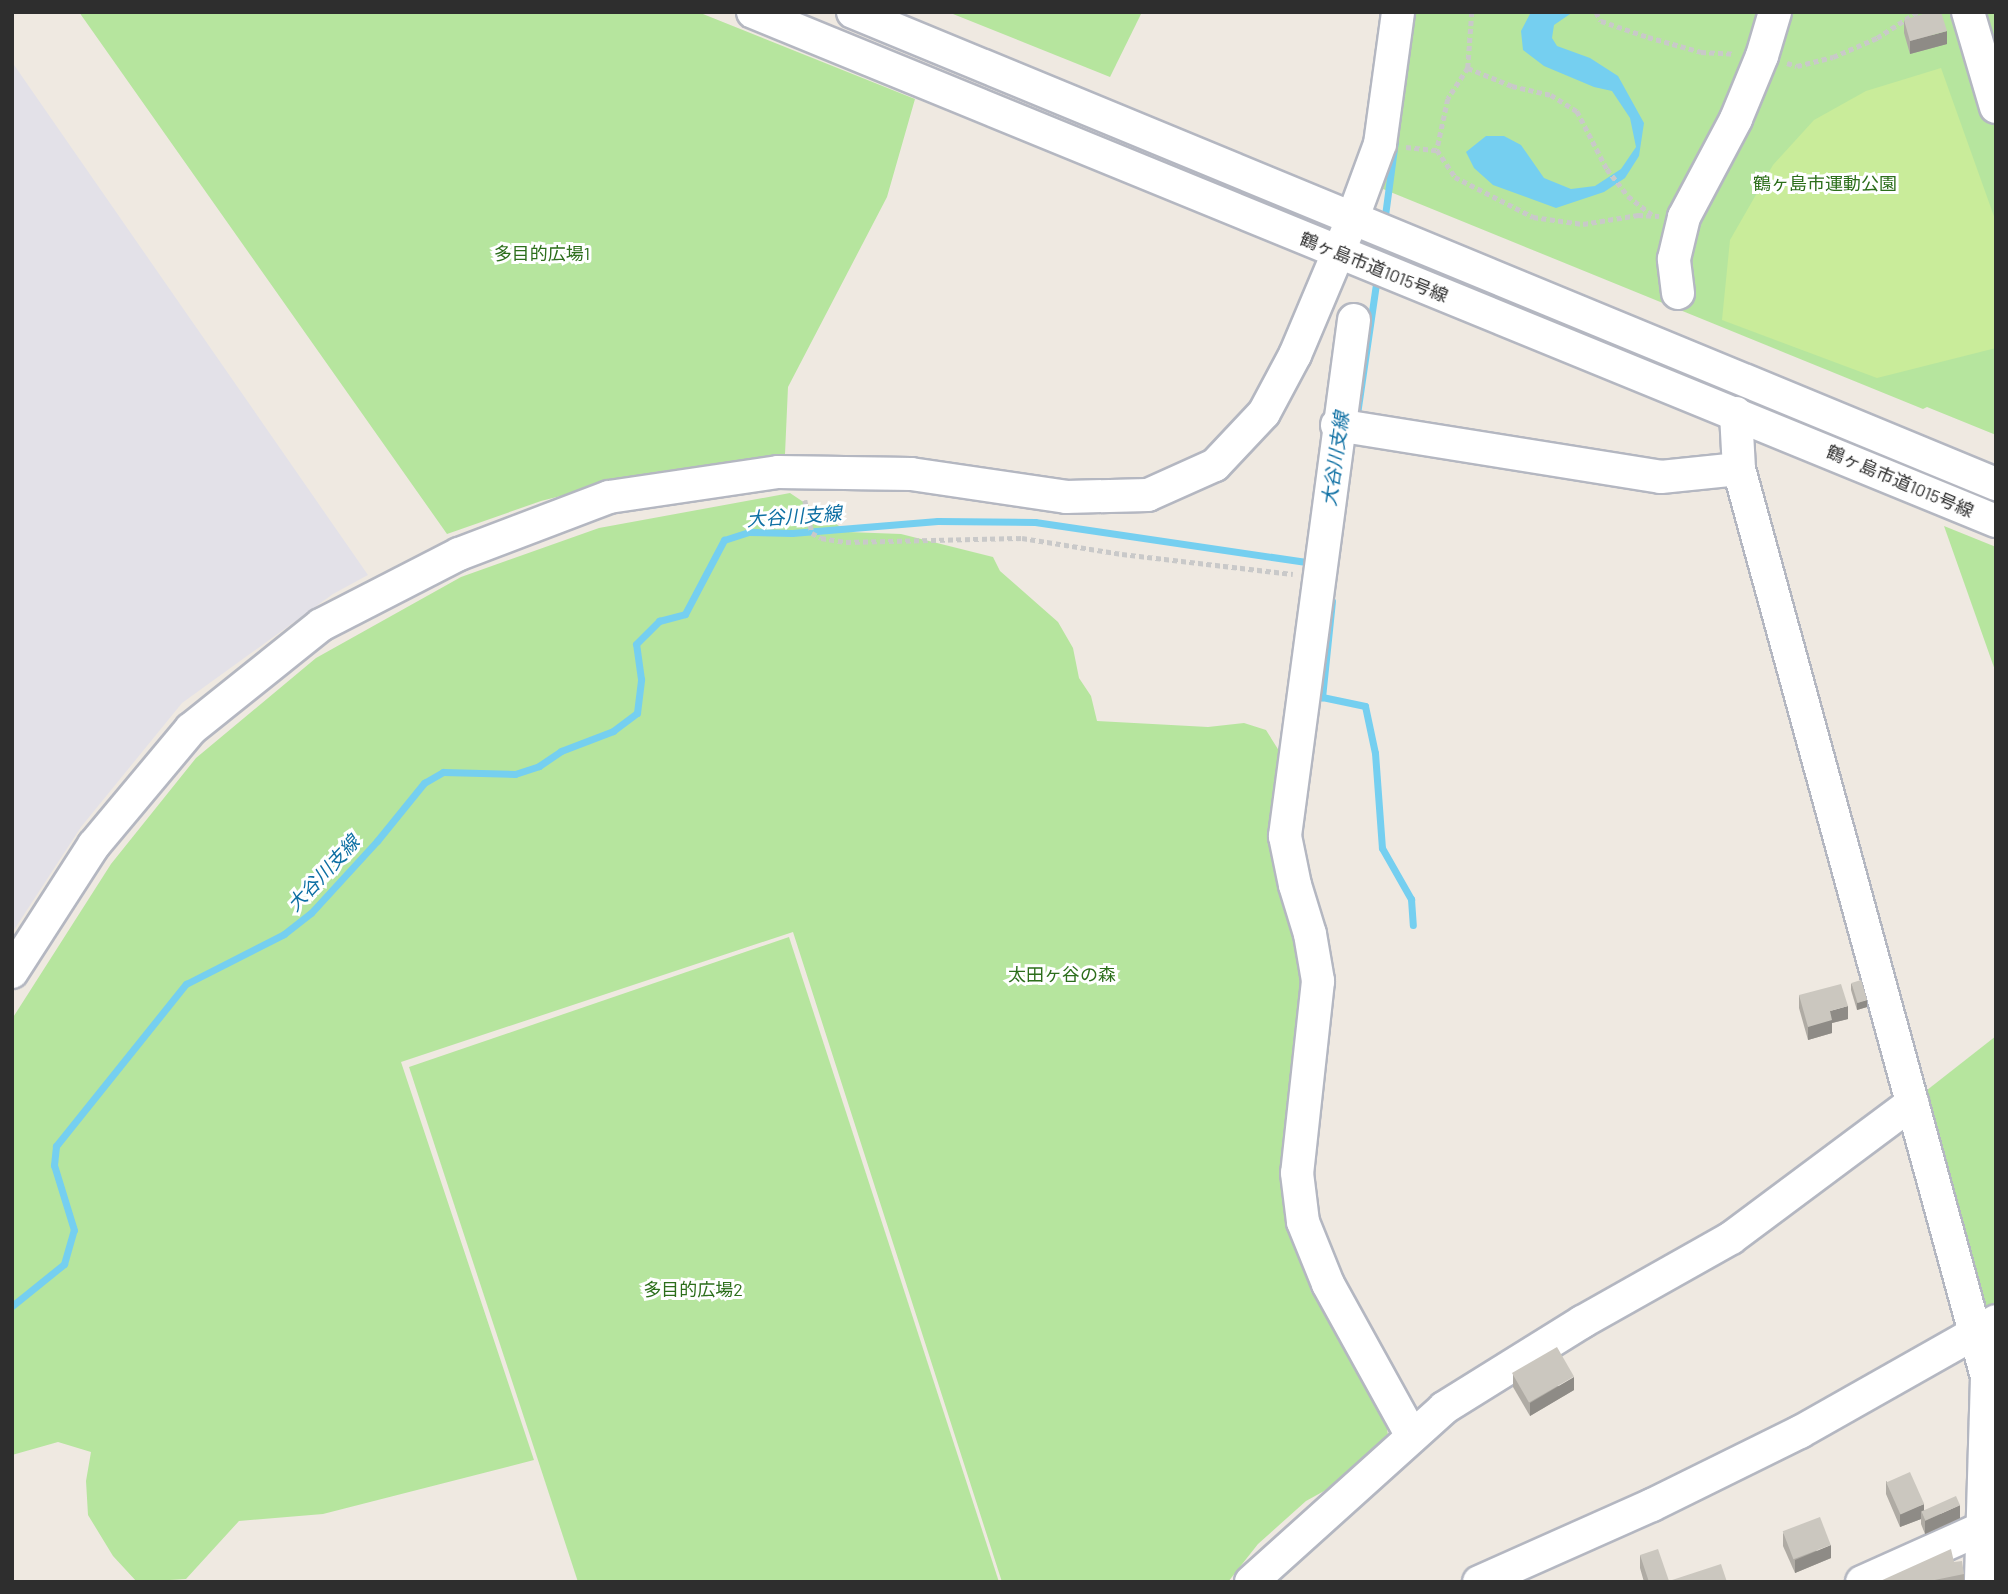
<!DOCTYPE html>
<html>
<head>
<meta charset="utf-8">
<style>
	body { margin:0 }
	#map { position:relative; width:2008px; height:1594px; overflow:hidden; background:#efe9e1; font-family:Barlow,"Noto Sans JP",sans-serif }
	div>[style] { position:absolute }
	.industrial>* { inset:0; background:#e3e1e8 }
	.green>* { inset:0; background:#b6e59e }
	.pitch>* { inset:0; background:#c9ec9a }
	.water>* { inset:0; background:#75cff0 }
	.stream>* { height:7px; margin:-3.5px; padding:0 3.5px; transform-origin:3.5px; border-radius:3.5px; background:#75cff0 }
	.path>* { height:4.5px; margin-top:-2.25px; transform-origin:0; background:repeating-linear-gradient(90deg,#c9c9c9 0 5px,transparent 0 8.5px) }
	.roads { filter:drop-shadow(2px 0 #b4b7c1) drop-shadow(-2px 0 #b4b7c1) drop-shadow(0 2px #b4b7c1) drop-shadow(0 -2px #b4b7c1) }
	.minor>* { height:32px; margin:-16px; padding:0 16px; transform-origin:16px; border-radius:16px; background:#fff }
	.wall>* { inset:0; background:#afaba4 }
	.shaded-wall>* { inset:0; background:#8e8b86 }
	.building>* { inset:0; background:#cbc7bf; transform-origin:0 0 }
	span { translate:-50% -50%; white-space:nowrap; text-align:center; line-height:1.15; -webkit-text-stroke:6px #fff; paint-order:stroke }
	.park-label { font-size:18px; color:#2c6e1b }
	.street-label { font-size:18px; color:#2e2e2e }
	.water-label { font-size:19px; color:#0d6fa3; font-style:italic }
	.frame { position:absolute; inset:0; border:14px solid #2e2e2e; pointer-events:none }
</style>
</head>
<body>
<div id="map">
	<div class="industrial">
		<div style="clip-path:polygon(12px 62px,368px 575px,333px 594px,182px 703px,81px 827px,12px 933px)"></div>
	</div>
	<div class="green">
		<div style="clip-path:polygon(79px 12px,698px 12px,915px 99px,887px 197px,788px 387px,785px 454px,655px 472px,541px 501px,447px 534px)"></div>
		<div style="clip-path:polygon(948px 12px,1142px 12px,1110px 77px)"></div>
		<div style="clip-path:polygon(1407px 12px,1996px 12px,1996px 435px,1927px 407px,1923px 409px,1383px 189px)"></div>
		<div style="clip-path:polygon(790px 493px,848px 532px,901px 534px,993px 557px,1000px 571px,1058px 622px,1073px 648px,1079px 678px,1091px 696px,1097px 721px,1208px 727px,1244px 723px,1266px 730px,1281px 754px,1305px 934px,1304px 1260px,1311px 1292px,1332px 1320px,1384px 1410px,1388px 1435px,1335px 1485px,1306px 1501px,1258px 1544px,1228px 1582px,1002px 1582px,793px 932px,401px 1062px,534px 1460px,323px 1514px,239px 1521px,186px 1579px,137px 1582px,113px 1556px,88px 1515px,86px 1481px,91px 1452px,58px 1442px,12px 1455px,12px 1019px,111px 864px,196px 758px,316px 658px,461px 577px,599px 528px)"></div>
		<div style="clip-path:polygon(1944px 526px,1996px 547px,1996px 673px)"></div>
		<div style="clip-path:polygon(789px 937px,999px 1582px,578px 1582px,409px 1067px)"></div>
		<div style="clip-path:polygon(1996px 1036px,1996px 1320px,1989px 1322px,1922px 1094px)"></div>
	</div>
	<div class="pitch">
		<div style="clip-path:polygon(1941px 68px,1996px 222px,1996px 348px,1877px 378px,1722px 320px,1730px 240px,1773px 165px,1814px 120px,1866px 91px)"></div>
	</div>
	<div class="water">
		<div style="clip-path:polygon(1531px 12px,1573px 12px,1554px 25px,1552px 38px,1557px 46px,1590px 58px,1618px 76px,1644px 123px,1639px 156px,1625px 178px,1604px 192px,1556px 208px,1493px 185px,1474px 168px,1466px 152px,1486px 136px,1504px 136px,1521px 145px,1544px 178px,1571px 189px,1595px 186px,1621px 169px,1636px 147px,1630px 118px,1612px 91px,1594px 87px,1544px 66px,1523px 50px,1521px 31px)"></div>
	</div>
	<div class="stream">
		<div style="left:1384px;top:223px;width:83px;rotate:-82.4deg"></div>
		<div style="left:1357px;top:414px;width:138px;rotate:-81.7deg"></div>
		<div style="left:1332px;top:601px;width:97px;rotate:95.9deg"></div>
		<div style="left:1322px;top:697px;width:44px;rotate:11.8deg"></div>
		<div style="left:1365px;top:706px;width:48px;rotate:78deg"></div>
		<div style="left:1375px;top:753px;width:95px;rotate:85.8deg"></div>
		<div style="left:1382px;top:848px;width:59px;rotate:60.4deg"></div>
		<div style="left:1411px;top:899px;width:26px;rotate:86deg"></div>
		<div style="left:12px;top:1306px;width:67px;rotate:-38.9deg"></div>
		<div style="left:64px;top:1264px;width:35px;rotate:-74deg"></div>
		<div style="left:74px;top:1230px;width:68px;rotate:-107.1deg"></div>
		<div style="left:54px;top:1165px;width:19px;rotate:-84deg"></div>
		<div style="left:56px;top:1146px;width:208px;rotate:-51.3deg"></div>
		<div style="left:186px;top:984px;width:110px;rotate:-27deg"></div>
		<div style="left:284px;top:934px;width:34px;rotate:-38deg"></div>
		<div style="left:311px;top:913px;width:98px;rotate:-47.5deg"></div>
		<div style="left:377px;top:841px;width:75px;rotate:-51deg"></div>
		<div style="left:424px;top:783px;width:22px;rotate:-30deg"></div>
		<div style="left:443px;top:772px;width:72px;rotate:1.6deg"></div>
		<div style="left:515px;top:774px;width:25px;rotate:-18deg"></div>
		<div style="left:539px;top:766px;width:27px;rotate:-34deg"></div>
		<div style="left:561px;top:751px;width:56px;rotate:-21deg"></div>
		<div style="left:613px;top:731px;width:30px;rotate:-37deg"></div>
		<div style="left:637px;top:713px;width:34px;rotate:-83deg"></div>
		<div style="left:641px;top:679px;width:35px;rotate:-98deg"></div>
		<div style="left:636px;top:644px;width:33px;rotate:-45deg"></div>
		<div style="left:659px;top:621px;width:27px;rotate:-15deg"></div>
		<div style="left:685px;top:614px;width:84px;rotate:-62.2deg"></div>
		<div style="left:724px;top:540px;width:26px;rotate:-18deg"></div>
		<div style="left:749px;top:532px;width:43px;rotate:1.3deg"></div>
		<div style="left:792px;top:533px;width:146px;rotate:-4.7deg"></div>
		<div style="left:938px;top:521px;width:97px;rotate:0.6deg"></div>
		<div style="left:1035px;top:522px;width:281px;rotate:8.4deg"></div>
	</div>
	<div class="path">
		<div style="left:1472px;top:12px;width:56px;rotate:94.1deg"></div>
		<div style="left:1468px;top:68px;width:37px;rotate:123deg"></div>
		<div style="left:1448px;top:99px;width:52px;rotate:102.2deg"></div>
		<div style="left:1437px;top:150px;width:32px;rotate:56deg"></div>
		<div style="left:1455px;top:177px;width:88px;rotate:27.1deg"></div>
		<div style="left:1533px;top:217px;width:50px;rotate:8deg"></div>
		<div style="left:1583px;top:224px;width:56px;rotate:-9.3deg"></div>
		<div style="left:1638px;top:215px;width:21px;rotate:3deg"></div>
		<div style="left:1596px;top:12px;width:10px;rotate:61deg"></div>
		<div style="left:1601px;top:21px;width:50px;rotate:18.8deg"></div>
		<div style="left:1648px;top:37px;width:55px;rotate:15.8deg"></div>
		<div style="left:1701px;top:52px;width:33px;rotate:3deg"></div>
		<div style="left:1787px;top:63px;width:10px;rotate:17deg"></div>
		<div style="left:1797px;top:66px;width:37px;rotate:-14deg"></div>
		<div style="left:1833px;top:57px;width:48px;rotate:-23.4deg"></div>
		<div style="left:1877px;top:38px;width:48px;rotate:-33deg"></div>
		<div style="left:1468px;top:68px;width:48px;rotate:22.2deg"></div>
		<div style="left:1512px;top:86px;width:40px;rotate:13deg"></div>
		<div style="left:1551px;top:95px;width:31px;rotate:32deg"></div>
		<div style="left:1577px;top:111px;width:65px;rotate:62.7deg"></div>
		<div style="left:1607px;top:169px;width:34px;rotate:52deg"></div>
		<div style="left:1628px;top:196px;width:33px;rotate:38deg"></div>
		<div style="left:1406px;top:147px;width:31px;rotate:6deg"></div>
		<div style="left:805px;top:500px;width:34px;rotate:78deg"></div>
		<div style="left:812px;top:533px;width:10px;rotate:29deg"></div>
		<div style="left:821px;top:538px;width:25px;rotate:9deg"></div>
		<div style="left:846px;top:542px;width:176px;rotate:-1.3deg"></div>
		<div style="left:1022px;top:538px;width:101px;rotate:9.1deg"></div>
		<div style="left:1122px;top:554px;width:172px;rotate:6.7deg"></div>
	</div>
	<div class="roads">
		<div class="minor">
			<div style="left:753px;top:12px;width:1343px;rotate:22.27deg"></div>
			<div style="left:853px;top:12px;width:1237px;rotate:22.44deg"></div>
			<div style="left:1968px;top:12px;width:99px;rotate:73.6deg"></div>
			<div style="left:1678px;top:293px;width:34px;rotate:-97deg"></div>
			<div style="left:1674px;top:259px;width:43px;rotate:-76.6deg"></div>
			<div style="left:1684px;top:217px;width:111px;rotate:-62deg"></div>
			<div style="left:1736px;top:119px;width:68px;rotate:-67.6deg"></div>
			<div style="left:1762px;top:56px;width:46px;rotate:-73.5deg"></div>
			<div style="left:1354px;top:320px;width:521px;rotate:97.62deg"></div>
			<div style="left:1285px;top:836px;width:50px;rotate:78.5deg"></div>
			<div style="left:1295px;top:885px;width:51px;rotate:73deg"></div>
			<div style="left:1310px;top:934px;width:48px;rotate:80.3deg"></div>
			<div style="left:1318px;top:981px;width:193px;rotate:96.2deg"></div>
			<div style="left:1297px;top:1173px;width:49px;rotate:83deg"></div>
			<div style="left:1303px;top:1222px;width:67px;rotate:68deg"></div>
			<div style="left:1328px;top:1284px;width:174px;rotate:61.1deg"></div>
			<div style="left:1337px;top:425px;width:328px;rotate:9.1deg"></div>
			<div style="left:1661px;top:477px;width:78px;rotate:-5.9deg"></div>
			<div style="left:1739px;top:469px;width:56px;rotate:-93.1deg"></div>
			<div style="left:1739px;top:469px;width:941px;rotate:74.72deg"></div>
			<div style="left:1987px;top:1377px;width:205px;rotate:91.7deg"></div>
			<div style="left:12px;top:972px;width:151px;rotate:-57.2deg"></div>
			<div style="left:94px;top:845px;width:151px;rotate:-50.1deg"></div>
			<div style="left:191px;top:729px;width:166px;rotate:-38.7deg"></div>
			<div style="left:321px;top:625px;width:155px;rotate:-27.2deg"></div>
			<div style="left:459px;top:554px;width:160px;rotate:-20.8deg"></div>
			<div style="left:609px;top:497px;width:171px;rotate:-8.4deg"></div>
			<div style="left:778px;top:472px;width:133px;rotate:0.9deg"></div>
			<div style="left:911px;top:474px;width:157px;rotate:8.4deg"></div>
			<div style="left:1066px;top:497px;width:82px;rotate:-1.4deg"></div>
			<div style="left:1148px;top:495px;width:73px;rotate:-24.1deg"></div>
			<div style="left:1215px;top:465px;width:71px;rotate:-46.7deg"></div>
			<div style="left:1264px;top:413px;width:66px;rotate:-61.9deg"></div>
			<div style="left:1295px;top:355px;width:147px;rotate:-67.1deg"></div>
			<div style="left:1352px;top:220px;width:81px;rotate:-69.8deg"></div>
			<div style="left:1380px;top:144px;width:133px;rotate:-82.2deg"></div>
			<div style="left:1251px;top:1582px;width:260px;rotate:-42deg"></div>
			<div style="left:1444px;top:1408px;width:163px;rotate:-31.9deg"></div>
			<div style="left:1582px;top:1322px;width:171px;rotate:-29.4deg"></div>
			<div style="left:1731px;top:1238px;width:226px;rotate:-36.7deg"></div>
			<div style="left:1479px;top:1582px;width:189px;rotate:-24deg"></div>
			<div style="left:1652px;top:1505px;width:165px;rotate:-26.3deg"></div>
			<div style="left:1800px;top:1432px;width:225px;rotate:-29.5deg"></div>
			<div style="left:1862px;top:1582px;width:147px;rotate:-24.1deg"></div>
		</div>
	</div>
	<div class="wall">
		<div style="clip-path:polygon(1904px 20px,1947px 44px,1910px 54px,1904px 33px)"></div>
		<div style="clip-path:polygon(1851px 983px,1867px 1007px,1857px 1010px,1851px 990px)"></div>
		<div style="clip-path:polygon(1799px 995px,1848px 1019px,1832px 1023px,1832px 1033px,1808px 1040px,1799px 1008px)"></div>
		<div style="clip-path:polygon(1513px 1374px,1574px 1390px,1530px 1416px,1513px 1387px)"></div>
		<div style="clip-path:polygon(1886px 1481px,1924px 1510px,1960px 1518px,1925px 1534px,1921px 1524px,1921px 1519px,1900px 1527px,1886px 1494px)"></div>
		<div style="clip-path:polygon(1783px 1533px,1831px 1558px,1795px 1573px,1783px 1546px)"></div>
		<div style="clip-path:polygon(1640px 1555px,1669px 1581px,1727px 1582px,1644px 1582px,1640px 1568px)"></div>
		<div style="clip-path:polygon(1954px 1562px,1964px 1574px,1964px 1582px,1878px 1582px)"></div>
	</div>
	<div class="shaded-wall">
		<div style="clip-path:polygon(1947px 31px,1947px 44px,1910px 54px,1910px 41px)"></div>
		<div style="clip-path:polygon(1867px 1000px,1867px 1007px,1857px 1010px,1857px 1003px)"></div>
		<div style="clip-path:polygon(1848px 1006px,1848px 1019px,1832px 1023px,1832px 1033px,1808px 1040px,1808px 1027px,1830px 1011px)"></div>
		<div style="clip-path:polygon(1574px 1377px,1574px 1390px,1530px 1416px,1530px 1403px)"></div>
		<div style="clip-path:polygon(1924px 1504px,1924px 1517px,1921px 1511px,1921px 1519px,1900px 1527px,1900px 1514px)"></div>
		<div style="clip-path:polygon(1960px 1505px,1960px 1518px,1925px 1534px,1925px 1521px)"></div>
		<div style="clip-path:polygon(1831px 1545px,1831px 1558px,1795px 1573px,1795px 1560px)"></div>
	</div>
	<div class="building">
		<div style="clip-path:polygon(1929px 12px,1941px 12px,1947px 31px,1910px 41px,1904px 20px)"></div>
		<div style="left:1861px;top:980px;width:21px;height:10px;rotate:73deg"></div>
		<div style="clip-path:polygon(1841px 984px,1848px 1006px,1830px 1011px,1832px 1020px,1808px 1027px,1799px 995px)"></div>
		<div style="left:1557px;top:1347px;width:34px;height:52px;rotate:60deg"></div>
		<div style="left:1910px;top:1472px;width:35px;height:26px;rotate:66deg"></div>
		<div style="left:1956px;top:1496px;width:10px;height:38px;rotate:66deg"></div>
		<div style="left:1820px;top:1517px;width:30px;height:40px;rotate:69deg"></div>
		<div style="clip-path:polygon(1658px 1549px,1669px 1581px,1721px 1564px,1727px 1582px,1649px 1582px,1640px 1555px)"></div>
		<div style="clip-path:polygon(1951px 1549px,1954px 1562px,1962px 1561px,1964px 1574px,1925px 1582px,1878px 1582px)"></div>
	</div>
	<div class="park-label">
		<span style="left:1825px;top:183px">鶴ヶ島市運動公園</span>
		<span style="left:542px;top:253px">多目的広場1</span>
		<span style="left:1062px;top:974px">太田ヶ谷の森</span>
		<span style="left:693px;top:1289px">多目的広場2</span>
	</div>
	<div class="street-label">
		<span style="left:1374px;top:267px;rotate:22deg">鶴ヶ島市道1015号線</span>
		<span style="left:1900px;top:481px;rotate:23deg">鶴ヶ島市道1015号線</span>
	</div>
	<div class="water-label">
		<span style="left:1335px;top:459px;rotate:-82deg">大谷川支線</span>
		<span style="left:794px;top:516px;rotate:-4deg">大谷川支線</span>
		<span style="left:323px;top:873px;rotate:-47deg">大谷川支線</span>
	</div>
	<div class="frame"></div>
</div>
</body>
</html>
